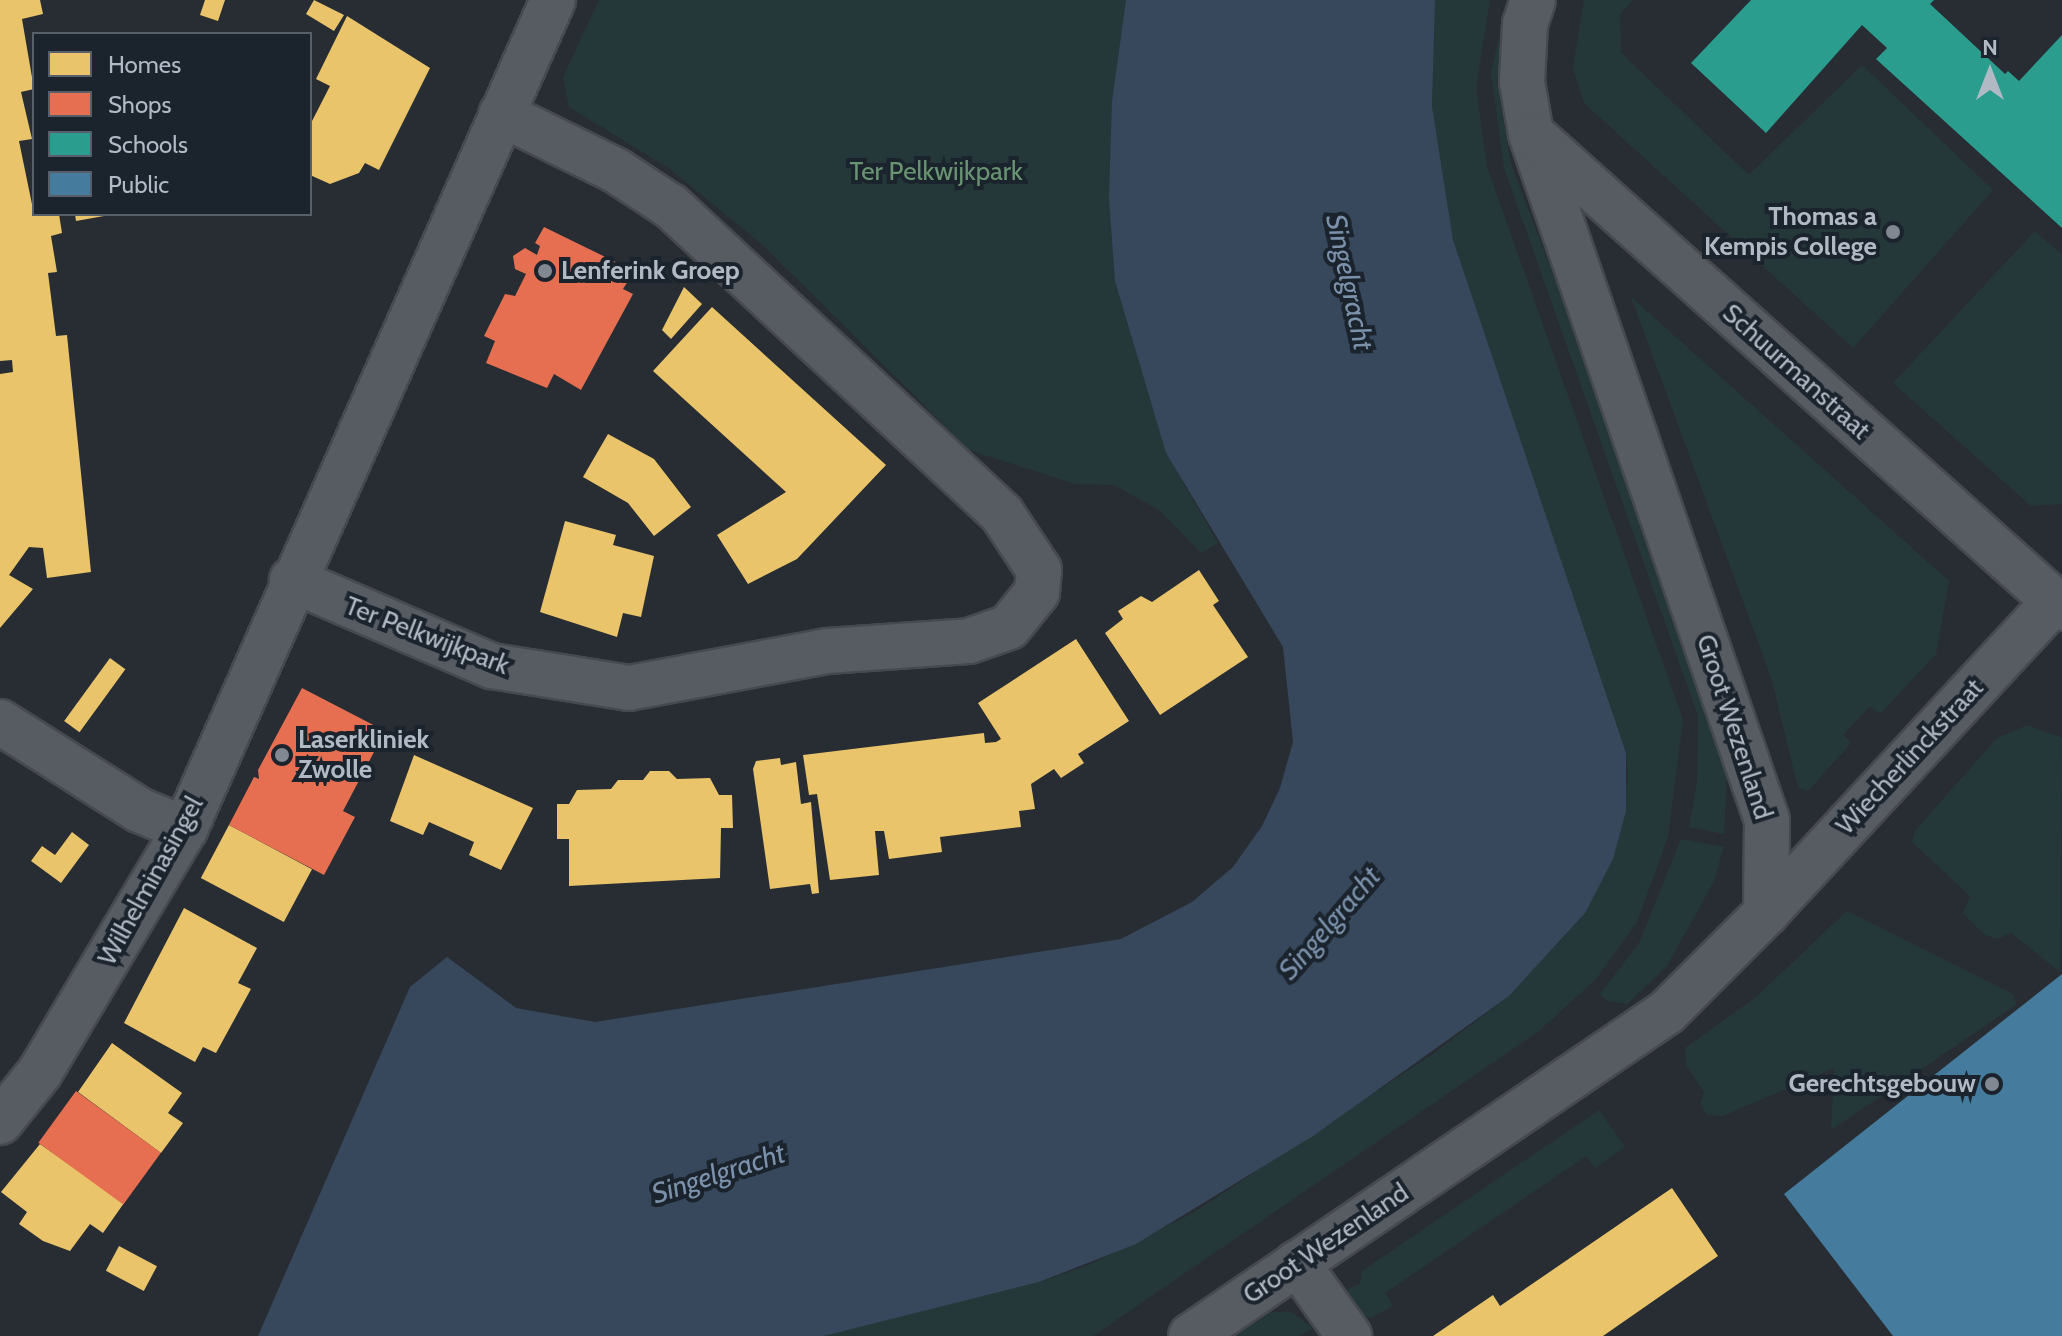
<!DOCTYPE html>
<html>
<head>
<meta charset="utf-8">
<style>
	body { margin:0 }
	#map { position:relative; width:2062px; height:1336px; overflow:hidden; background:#282d33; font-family:Cabin,sans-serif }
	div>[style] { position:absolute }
	.green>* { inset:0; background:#253839 }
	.water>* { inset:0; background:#37485d }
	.homes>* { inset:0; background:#e9c46a; transform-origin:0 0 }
	.shops>* { inset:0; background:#e76f51; transform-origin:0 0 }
	.schools>* { inset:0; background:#2a9d8f }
	.public>* { inset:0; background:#457b9d }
	.roads { filter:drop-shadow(2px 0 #46494e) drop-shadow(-2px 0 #46494e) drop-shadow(0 2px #46494e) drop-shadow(0 -2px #46494e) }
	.minor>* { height:44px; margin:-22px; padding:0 22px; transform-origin:22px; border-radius:22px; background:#575b62 }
	.dots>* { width:22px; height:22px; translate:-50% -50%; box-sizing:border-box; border:4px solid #1b242d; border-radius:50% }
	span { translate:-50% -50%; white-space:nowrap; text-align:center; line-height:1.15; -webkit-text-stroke:8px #1b242d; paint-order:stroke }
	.park-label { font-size:26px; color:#699472 }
	.poi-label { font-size:26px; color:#b1b9c5; font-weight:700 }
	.right { translate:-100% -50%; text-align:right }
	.left { translate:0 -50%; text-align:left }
	.street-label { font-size:26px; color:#b1b9c5 }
	.water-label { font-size:28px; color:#7b91ab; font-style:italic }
	.legend { position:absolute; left:32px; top:32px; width:280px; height:184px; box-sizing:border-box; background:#1b242d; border:2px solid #57606a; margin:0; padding:10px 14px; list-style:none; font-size:24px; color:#b1b9c5 }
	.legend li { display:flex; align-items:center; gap:16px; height:40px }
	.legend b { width:40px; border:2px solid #57606a }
	.north { position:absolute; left:1950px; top:32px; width:80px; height:80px; -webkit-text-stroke:6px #1b242d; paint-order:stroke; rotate:0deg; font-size:22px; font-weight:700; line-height:32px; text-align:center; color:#b1b9c5 }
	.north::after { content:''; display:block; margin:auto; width:28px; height:36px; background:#b1b9c5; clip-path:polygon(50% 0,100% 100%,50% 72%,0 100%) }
</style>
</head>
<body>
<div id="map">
	<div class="green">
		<div style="clip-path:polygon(599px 0,1126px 0,1112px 101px,1115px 281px,1166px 453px,1218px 543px,1201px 553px,1159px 510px,1114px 485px,1075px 484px,969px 450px,764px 246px,670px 169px,569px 107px,563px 77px)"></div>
		<div style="clip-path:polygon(1435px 0,1490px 0,1476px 87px,1487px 167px,1683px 720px,1668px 837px,1637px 922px,1596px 979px,1539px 1031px,1093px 1336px,824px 1336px,1039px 1282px,1089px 1265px,1193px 1213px,1433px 1054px,1509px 996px,1585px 913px,1628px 780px,1626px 753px,1453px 240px,1432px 106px)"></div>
		<div style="clip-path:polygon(1508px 0,1497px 83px,1511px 164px,1715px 700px,1727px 769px,1724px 834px,1689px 827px,1697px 782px,1698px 716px,1504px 168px,1491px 72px)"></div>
		<div style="clip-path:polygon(1584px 0,1633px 0,1620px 14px,1621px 53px,1749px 175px,1862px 65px,1993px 190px,1853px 348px,1584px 103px,1573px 68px)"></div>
		<div style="clip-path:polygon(2035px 231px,2062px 255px,2062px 504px,2031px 506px,1893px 383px)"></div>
		<div style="clip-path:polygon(1631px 297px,1949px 581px,1936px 654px,1880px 714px,1870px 706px,1843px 735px,1851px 743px,1808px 791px,1798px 788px,1772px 680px)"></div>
		<div style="clip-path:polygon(2027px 725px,2062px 738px,2060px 972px,2011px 933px,1997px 939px,1985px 935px,1963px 913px,1970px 896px,1912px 842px,1915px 831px,1996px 739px)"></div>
		<div style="clip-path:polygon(1681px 839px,1724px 847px,1713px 883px,1667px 966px,1627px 1004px,1607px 1001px,1600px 994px,1639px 943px)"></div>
		<div style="clip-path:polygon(1847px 911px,2013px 994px,2016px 1005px,1831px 1130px,1834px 1068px,1723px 1116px,1707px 1115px,1700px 1104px,1704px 1092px,1686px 1065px,1685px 1048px,1755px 998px)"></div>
		<div style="clip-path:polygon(1599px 1110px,1625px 1147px,1595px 1168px,1586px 1156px,1385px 1293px,1393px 1306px,1371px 1318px,1360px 1315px,1343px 1291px,1360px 1284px,1362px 1271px)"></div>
		<div style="clip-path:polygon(1272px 1312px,1291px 1312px,1313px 1328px,1299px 1336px,1233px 1336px)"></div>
	</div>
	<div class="water">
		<div style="clip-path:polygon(1126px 0,1435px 0,1432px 106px,1453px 240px,1626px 753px,1626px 811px,1613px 859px,1585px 913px,1509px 996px,1313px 1136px,1136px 1244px,1039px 1282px,824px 1336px,258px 1336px,410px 987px,447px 957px,516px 1008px,595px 1022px,1121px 939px,1192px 902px,1233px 867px,1262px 826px,1280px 788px,1293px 742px,1283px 647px,1166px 453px,1115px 281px,1109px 198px,1112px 101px)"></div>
	</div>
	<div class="homes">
		<div style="clip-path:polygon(0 0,40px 0,43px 14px,22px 19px,34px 89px,21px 92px,32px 139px,19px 141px,34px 214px,59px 214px,62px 233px,51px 236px,57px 272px,48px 273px,56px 336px,67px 335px,91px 572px,47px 578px,43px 548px,29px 547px,9px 575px,33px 589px,0 628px,0 374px,13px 372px,12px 360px,0 361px)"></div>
		<div style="clip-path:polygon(205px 0,225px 0,218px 21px,200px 15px)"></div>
		<div style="clip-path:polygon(314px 0,344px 15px,334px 31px,306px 14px)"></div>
		<div style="clip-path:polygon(347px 16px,430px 68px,379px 170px,365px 163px,359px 173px,330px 184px,310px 175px,310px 125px,330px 86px,316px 79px)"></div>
		<div style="clip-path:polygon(75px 214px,104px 214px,104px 216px,76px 221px)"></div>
		<div style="clip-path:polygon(684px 287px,702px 304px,671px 339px,662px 330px)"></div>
		<div style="clip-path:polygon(712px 307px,886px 465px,797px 559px,748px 584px,717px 535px,786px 492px,653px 371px)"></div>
		<div style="clip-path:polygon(608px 434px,654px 459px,691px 507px,654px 536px,628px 503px,583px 477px)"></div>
		<div style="clip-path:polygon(565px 521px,616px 535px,613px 545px,654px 556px,641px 617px,623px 613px,617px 637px,540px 612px)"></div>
		<div style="clip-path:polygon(1199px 570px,1219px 601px,1213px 605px,1248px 657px,1160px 715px,1105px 633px,1123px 619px,1118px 611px,1141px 596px,1152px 602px)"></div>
		<div style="clip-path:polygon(1076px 639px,1129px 721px,1078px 754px,1084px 763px,1061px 778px,1054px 769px,1031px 784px,1035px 809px,1019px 811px,1021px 827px,940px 837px,942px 852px,889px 859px,884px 831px,875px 831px,879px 875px,830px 880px,817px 794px,809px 795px,803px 755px,984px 733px,985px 743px,996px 742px,1001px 739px,978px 703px)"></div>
		<div style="left:110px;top:658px;width:19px;height:78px;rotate:36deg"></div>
		<div style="clip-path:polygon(414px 755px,533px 808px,501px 870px,469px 855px,474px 842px,429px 822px,423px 835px,390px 821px)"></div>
		<div style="clip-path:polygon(780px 758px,781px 765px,796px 762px,801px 804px,811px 802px,819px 893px,812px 894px,810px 884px,770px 889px,753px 769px,756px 761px)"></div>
		<div style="clip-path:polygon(650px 771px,669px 771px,677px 779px,710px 778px,719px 795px,732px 795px,733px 828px,721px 828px,720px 878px,569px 886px,569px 839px,557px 839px,557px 804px,569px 804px,577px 790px,611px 789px,618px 780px,643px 780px)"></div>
		<div style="left:229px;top:825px;width:94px;height:60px;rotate:28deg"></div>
		<div style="clip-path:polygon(72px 832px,89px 845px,61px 883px,31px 861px,42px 846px,55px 855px)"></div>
		<div style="clip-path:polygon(184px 908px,257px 948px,238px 983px,251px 989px,216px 1053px,203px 1047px,195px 1062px,124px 1023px)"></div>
		<div style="clip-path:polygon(112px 1043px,182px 1093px,168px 1113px,183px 1123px,161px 1153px,78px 1092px)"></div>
		<div style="clip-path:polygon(40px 1144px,124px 1203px,103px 1233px,90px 1224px,70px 1251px,43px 1241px,19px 1224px,27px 1212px,1px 1192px)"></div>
		<div style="clip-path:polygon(1672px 1188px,1718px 1256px,1603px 1336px,1433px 1336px,1493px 1295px,1500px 1306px)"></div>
		<div style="left:119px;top:1246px;width:43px;height:28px;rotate:28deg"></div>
	</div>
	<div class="shops">
		<div style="clip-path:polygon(544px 227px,634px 271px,623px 289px,633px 294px,581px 390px,554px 374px,547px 388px,486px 363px,495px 341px,484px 336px,505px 294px,515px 296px,526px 274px,515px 269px,513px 256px,525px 248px,537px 255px,540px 246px,535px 243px)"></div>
		<div style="clip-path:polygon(302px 688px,385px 731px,343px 811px,355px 817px,324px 875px,229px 825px,254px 777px,259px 779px,258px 770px)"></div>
		<div style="left:76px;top:1091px;width:105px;height:64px;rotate:36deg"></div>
	</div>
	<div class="schools">
		<div style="clip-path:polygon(1751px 0,1934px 0,1930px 4px,2005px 74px,2008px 71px,2019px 81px,2062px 35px,2062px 228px,1876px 59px,1887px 48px,1862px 25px,1766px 133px,1691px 63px)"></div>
	</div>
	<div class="public">
		<div style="clip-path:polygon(2062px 974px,2062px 1336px,1893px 1336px,1784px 1194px)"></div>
	</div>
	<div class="roads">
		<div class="minor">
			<div style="left:1533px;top:0;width:25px;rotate:108deg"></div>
			<div style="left:1525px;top:24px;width:58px;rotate:93deg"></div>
			<div style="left:1522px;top:82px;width:53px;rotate:80.2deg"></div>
			<div style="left:1531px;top:134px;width:725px;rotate:71.02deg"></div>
			<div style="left:1767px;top:820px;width:93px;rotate:90.6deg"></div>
			<div style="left:1536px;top:138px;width:705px;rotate:41.78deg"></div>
			<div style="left:292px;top:580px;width:218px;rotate:23.3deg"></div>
			<div style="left:492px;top:666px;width:139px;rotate:9.1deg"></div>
			<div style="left:629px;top:688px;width:201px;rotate:-10.6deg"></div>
			<div style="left:827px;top:651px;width:142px;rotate:-4deg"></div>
			<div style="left:969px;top:641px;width:42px;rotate:-19.3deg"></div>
			<div style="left:1009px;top:627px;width:45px;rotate:-51.3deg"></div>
			<div style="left:1037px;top:592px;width:22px;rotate:-85deg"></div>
			<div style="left:1039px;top:570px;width:67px;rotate:-123.5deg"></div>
			<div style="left:1002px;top:514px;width:453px;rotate:-137.1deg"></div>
			<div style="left:670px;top:206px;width:64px;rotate:-146.6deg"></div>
			<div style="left:617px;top:171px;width:129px;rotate:-153.8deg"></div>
			<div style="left:0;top:722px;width:165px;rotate:32.3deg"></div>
			<div style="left:139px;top:810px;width:50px;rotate:22.4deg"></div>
			<div style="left:0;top:1122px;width:64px;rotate:-51.3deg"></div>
			<div style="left:40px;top:1072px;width:283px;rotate:-59.2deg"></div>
			<div style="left:185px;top:829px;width:907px;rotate:-66.06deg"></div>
			<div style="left:1297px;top:1263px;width:90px;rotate:54.5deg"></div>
			<div style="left:1191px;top:1336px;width:576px;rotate:-34.24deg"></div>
			<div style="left:1667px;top:1012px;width:140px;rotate:-45deg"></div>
			<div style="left:1766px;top:913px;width:425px;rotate:-47.2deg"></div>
		</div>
	</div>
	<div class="dots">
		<div style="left:1893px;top:232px;background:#818892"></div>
		<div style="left:545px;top:271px;background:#818892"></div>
		<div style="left:282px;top:755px;background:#818892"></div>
		<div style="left:1992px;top:1084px;background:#818892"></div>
	</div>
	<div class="park-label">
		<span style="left:936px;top:172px">Ter Pelkwijkpark</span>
	</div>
	<div class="poi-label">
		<span class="right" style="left:1877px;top:232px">Thomas a<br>Kempis College</span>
		<span class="left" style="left:561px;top:271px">Lenferink Groep</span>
		<span class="left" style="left:298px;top:755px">Laserkliniek<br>Zwolle</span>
		<span class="right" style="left:1976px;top:1084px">Gerechtsgebouw</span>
	</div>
	<div class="street-label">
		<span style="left:1796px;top:372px;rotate:42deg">Schuurmanstraat</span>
		<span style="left:427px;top:636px;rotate:21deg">Ter Pelkwijkpark</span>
		<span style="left:1734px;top:727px;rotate:72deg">Groot Wezenland</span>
		<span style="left:1910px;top:757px;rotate:-47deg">Wiecherlinckstraat</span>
		<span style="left:151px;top:881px;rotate:-61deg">Wilhelminasingel</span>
		<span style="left:1326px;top:1244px;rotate:-34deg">Groot Wezenland</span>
	</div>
	<div class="water-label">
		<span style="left:1350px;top:282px;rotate:78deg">Singelgracht</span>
		<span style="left:1329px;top:923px;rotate:-49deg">Singelgracht</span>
		<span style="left:718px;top:1173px;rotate:-18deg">Singelgracht</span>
	</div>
	<ul class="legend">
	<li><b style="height:22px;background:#e9c46a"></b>Homes</li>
	<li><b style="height:22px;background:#e76f51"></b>Shops</li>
	<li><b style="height:22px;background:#2a9d8f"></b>Schools</li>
	<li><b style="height:22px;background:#457b9d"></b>Public</li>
	</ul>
	<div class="north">N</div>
</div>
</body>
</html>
